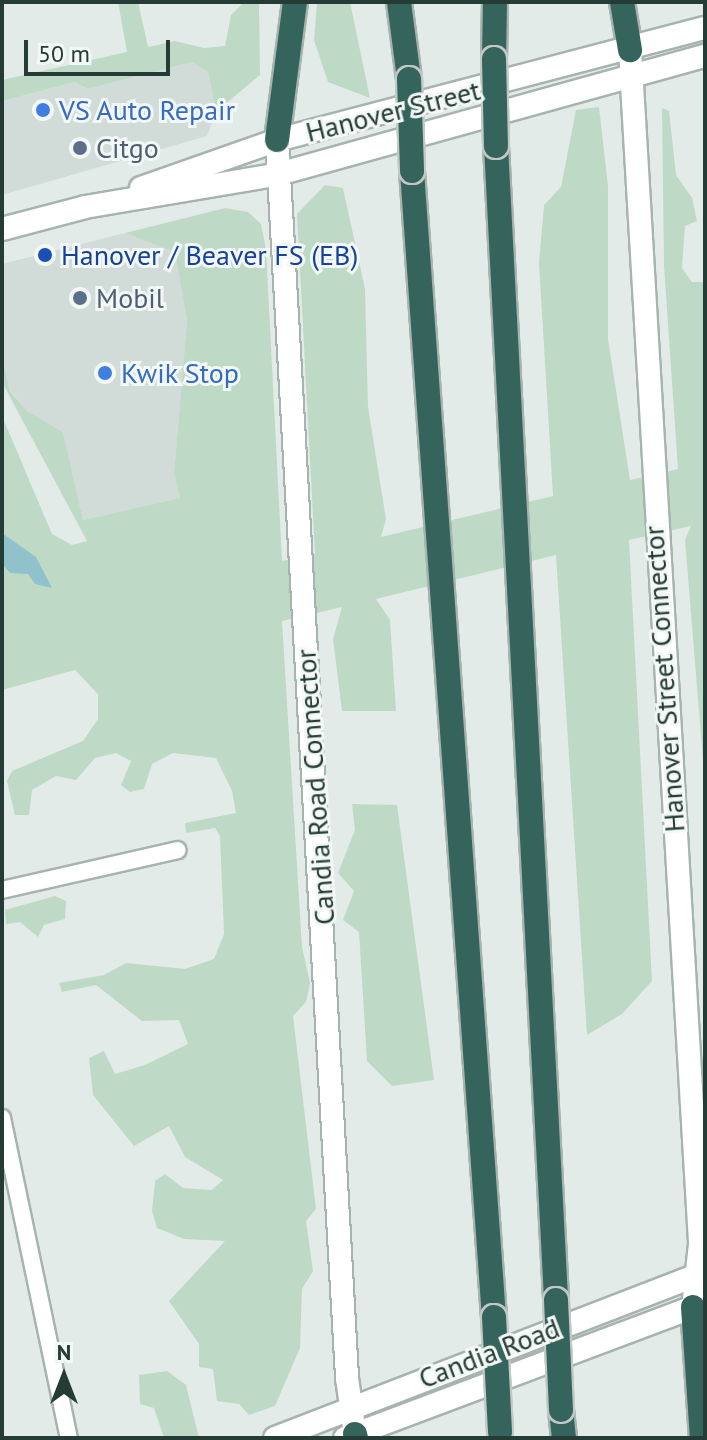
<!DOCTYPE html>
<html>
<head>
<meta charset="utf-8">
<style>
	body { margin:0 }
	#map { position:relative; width:707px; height:1440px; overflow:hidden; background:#e3ebe8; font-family:"PT Sans",sans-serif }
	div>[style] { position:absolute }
	.built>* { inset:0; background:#d1dbd7 }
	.green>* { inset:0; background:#bedac6 }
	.water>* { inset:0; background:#91c1ca }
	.roads { filter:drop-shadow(2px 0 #a6b3af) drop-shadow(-2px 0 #a6b3af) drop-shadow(0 2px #a6b3af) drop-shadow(0 -2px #a6b3af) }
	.minor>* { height:16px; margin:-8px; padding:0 8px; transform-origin:8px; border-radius:8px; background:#fff }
	.secondary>* { height:22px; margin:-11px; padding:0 11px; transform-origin:11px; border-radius:11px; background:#fff }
	.motorway>* { height:24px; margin:-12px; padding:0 12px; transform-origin:12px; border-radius:12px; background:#34645b }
	.bridges { filter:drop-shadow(2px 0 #c2c8c6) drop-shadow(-2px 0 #c2c8c6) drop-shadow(0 2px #c2c8c6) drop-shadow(0 -2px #c2c8c6) }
	.motorway-bridge>* { height:24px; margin:-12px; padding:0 12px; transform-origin:12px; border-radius:12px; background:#34645b }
	.dots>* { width:22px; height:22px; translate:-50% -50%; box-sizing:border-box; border:4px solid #f3f8f6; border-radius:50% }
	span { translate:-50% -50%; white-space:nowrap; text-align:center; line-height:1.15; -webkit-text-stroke:6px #f3f8f6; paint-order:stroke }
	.shop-label { font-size:28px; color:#366cbe }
	.left { translate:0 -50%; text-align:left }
	.street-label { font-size:28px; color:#253b35 }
	.service-label { font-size:28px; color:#4e5e75 }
	.transit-label { font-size:28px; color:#164399 }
	.frame { position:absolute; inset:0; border:4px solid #253b35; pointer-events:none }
	.north { position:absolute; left:24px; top:1336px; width:80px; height:80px; -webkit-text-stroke:6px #f3f8f6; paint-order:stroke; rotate:0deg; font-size:22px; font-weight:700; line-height:32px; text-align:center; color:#253b35 }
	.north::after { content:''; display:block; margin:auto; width:28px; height:36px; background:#253b35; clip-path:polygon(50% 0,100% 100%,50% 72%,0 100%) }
	.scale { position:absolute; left:24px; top:40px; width:146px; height:36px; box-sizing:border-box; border:4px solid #253b35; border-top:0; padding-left:10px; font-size:24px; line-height:28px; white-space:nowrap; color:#253b35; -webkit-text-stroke:6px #f3f8f6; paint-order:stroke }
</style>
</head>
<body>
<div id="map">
	<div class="built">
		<div style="clip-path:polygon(192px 62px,208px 70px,216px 112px,207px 136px,2px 195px,2px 101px,75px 82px,88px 89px)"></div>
		<div style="clip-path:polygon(125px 233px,175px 251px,187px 321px,174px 473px,180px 498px,83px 520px,63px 432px,27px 411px,10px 390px,2px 355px,2px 264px)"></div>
	</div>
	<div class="green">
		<div style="clip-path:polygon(118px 2px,138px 2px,148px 47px,175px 41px,204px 48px,225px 46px,231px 15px,244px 2px,259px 2px,260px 75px,216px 112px,208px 71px,192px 62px,88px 89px,75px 82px,2px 101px,2px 80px,127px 52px)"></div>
		<div style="clip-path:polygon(317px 2px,350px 2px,370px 98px,328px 82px,314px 40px)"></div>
		<div style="clip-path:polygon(599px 107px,608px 186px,608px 339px,630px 480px,678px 469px,664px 266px,662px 108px,669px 111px,676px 175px,692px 198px,697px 221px,685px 226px,682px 268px,692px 282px,705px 282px,705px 785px,685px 540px,691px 526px,629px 540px,652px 981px,622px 1014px,587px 1035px,556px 555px,376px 599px,390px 620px,396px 711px,342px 711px,333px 639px,342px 607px,282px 621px,302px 947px,310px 983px,306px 1002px,293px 1016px,316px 1209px,306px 1221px,313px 1271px,302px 1289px,300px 1348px,275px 1406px,249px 1415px,239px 1404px,217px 1401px,213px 1369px,199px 1367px,199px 1344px,169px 1301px,225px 1241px,184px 1239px,157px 1228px,152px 1211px,155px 1181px,165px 1174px,183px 1188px,212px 1190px,223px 1180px,185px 1157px,169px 1126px,134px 1146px,93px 1095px,89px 1058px,104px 1051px,115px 1074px,145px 1065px,188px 1044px,179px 1020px,142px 1021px,96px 985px,62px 992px,59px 983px,104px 975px,126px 963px,185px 969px,214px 959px,224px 934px,220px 836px,215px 828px,186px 833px,185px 823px,236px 813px,232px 791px,216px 758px,173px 753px,152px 764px,144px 789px,130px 792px,121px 785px,131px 761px,116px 753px,95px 758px,76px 780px,56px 776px,32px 790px,29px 815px,15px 815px,7px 781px,12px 771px,83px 741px,98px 719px,98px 694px,75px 670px,2px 690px,2px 564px,10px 573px,29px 557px,2px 533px,2px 416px,52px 534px,72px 545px,87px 541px,3px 384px,2px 355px,10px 391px,27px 411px,63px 432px,83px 520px,180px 498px,174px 473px,187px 321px,175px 252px,125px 233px,225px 208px,248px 212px,261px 224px,266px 249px,282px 561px,315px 554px,297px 214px,325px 185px,343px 188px,365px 289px,368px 407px,386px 519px,381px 537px,553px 496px,539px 263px,544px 205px,561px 187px,576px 110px)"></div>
		<div style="clip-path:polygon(352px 804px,397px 805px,434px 1080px,392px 1086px,367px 1061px,359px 932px,343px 920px,354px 891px,338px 873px,355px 830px)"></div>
		<div style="clip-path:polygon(55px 896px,66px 901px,65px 919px,44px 925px,38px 937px,20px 922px,6px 924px,5px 910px)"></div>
		<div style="clip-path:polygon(167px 1371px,186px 1385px,199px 1438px,164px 1438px,154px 1408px,140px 1404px,139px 1375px)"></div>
	</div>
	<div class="water">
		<div style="clip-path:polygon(2px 533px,36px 557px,52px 588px,35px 584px,28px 574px,10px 573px,2px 564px)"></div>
	</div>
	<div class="roads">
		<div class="minor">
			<div style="left:2px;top:890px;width:180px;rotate:-12.8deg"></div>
			<div style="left:2px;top:1118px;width:327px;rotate:78.2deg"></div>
		</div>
		<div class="secondary">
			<div style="left:630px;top:50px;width:1196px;rotate:86.64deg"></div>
			<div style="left:700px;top:1244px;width:63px;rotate:96.3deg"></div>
			<div style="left:277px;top:140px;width:1240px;rotate:86.76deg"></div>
			<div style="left:347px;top:1378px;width:57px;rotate:81.9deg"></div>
			<div style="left:141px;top:188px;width:144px;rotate:-19.4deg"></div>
			<div style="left:277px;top:140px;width:442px;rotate:-14.7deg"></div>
			<div style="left:2px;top:229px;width:86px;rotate:-14.8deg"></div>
			<div style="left:85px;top:207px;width:193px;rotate:-9.6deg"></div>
			<div style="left:275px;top:175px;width:446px;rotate:-15.5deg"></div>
			<div style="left:275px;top:1438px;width:461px;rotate:-21.1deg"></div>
			<div style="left:345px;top:1438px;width:384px;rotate:-20.6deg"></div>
		</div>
		<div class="motorway">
			<div style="left:399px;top:2px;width:78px;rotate:82.6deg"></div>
			<div style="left:622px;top:2px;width:49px;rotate:80.5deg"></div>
			<div style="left:494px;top:59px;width:57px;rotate:-89deg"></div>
			<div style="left:277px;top:140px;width:139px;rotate:-82.6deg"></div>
			<div style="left:496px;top:146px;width:1156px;rotate:87.02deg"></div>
			<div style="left:412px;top:171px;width:1149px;rotate:85.91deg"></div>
			<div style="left:693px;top:1307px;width:131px;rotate:86.1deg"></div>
			<div style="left:561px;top:1410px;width:28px;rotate:84deg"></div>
			<div style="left:355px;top:1434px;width:4px;rotate:76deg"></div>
		</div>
	</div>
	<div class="bridges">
		<div class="motorway-bridge">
			<div style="left:494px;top:59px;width:87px;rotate:88.7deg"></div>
			<div style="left:409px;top:79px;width:92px;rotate:88.1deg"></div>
			<div style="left:556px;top:1300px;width:110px;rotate:87.4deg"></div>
			<div style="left:494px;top:1317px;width:115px;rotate:87deg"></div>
		</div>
	</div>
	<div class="dots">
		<div style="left:43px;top:110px;background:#3f7fe0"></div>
		<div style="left:80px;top:148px;background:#5c6f8a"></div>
		<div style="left:45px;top:255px;background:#1a4fb4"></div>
		<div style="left:80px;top:298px;background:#5c6f8a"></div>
		<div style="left:105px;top:373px;background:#3f7fe0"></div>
	</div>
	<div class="shop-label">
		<span class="left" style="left:59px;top:110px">VS Auto Repair</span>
		<span class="left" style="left:121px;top:373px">Kwik Stop</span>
	</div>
	<div class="street-label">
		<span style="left:393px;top:111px;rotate:-14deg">Hanover Street</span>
		<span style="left:664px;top:679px;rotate:-94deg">Hanover Street Connector</span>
		<span style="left:315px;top:787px;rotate:-94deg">Candia Road Connector</span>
		<span style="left:489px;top:1353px;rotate:-21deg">Candia Road</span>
	</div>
	<div class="service-label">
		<span class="left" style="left:96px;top:148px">Citgo</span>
		<span class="left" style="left:96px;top:298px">Mobil</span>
	</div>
	<div class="transit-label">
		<span class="left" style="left:61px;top:255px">Hanover / Beaver FS (EB)</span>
	</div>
	<div class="frame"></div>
	<div class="north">N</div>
	<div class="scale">50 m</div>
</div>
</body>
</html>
